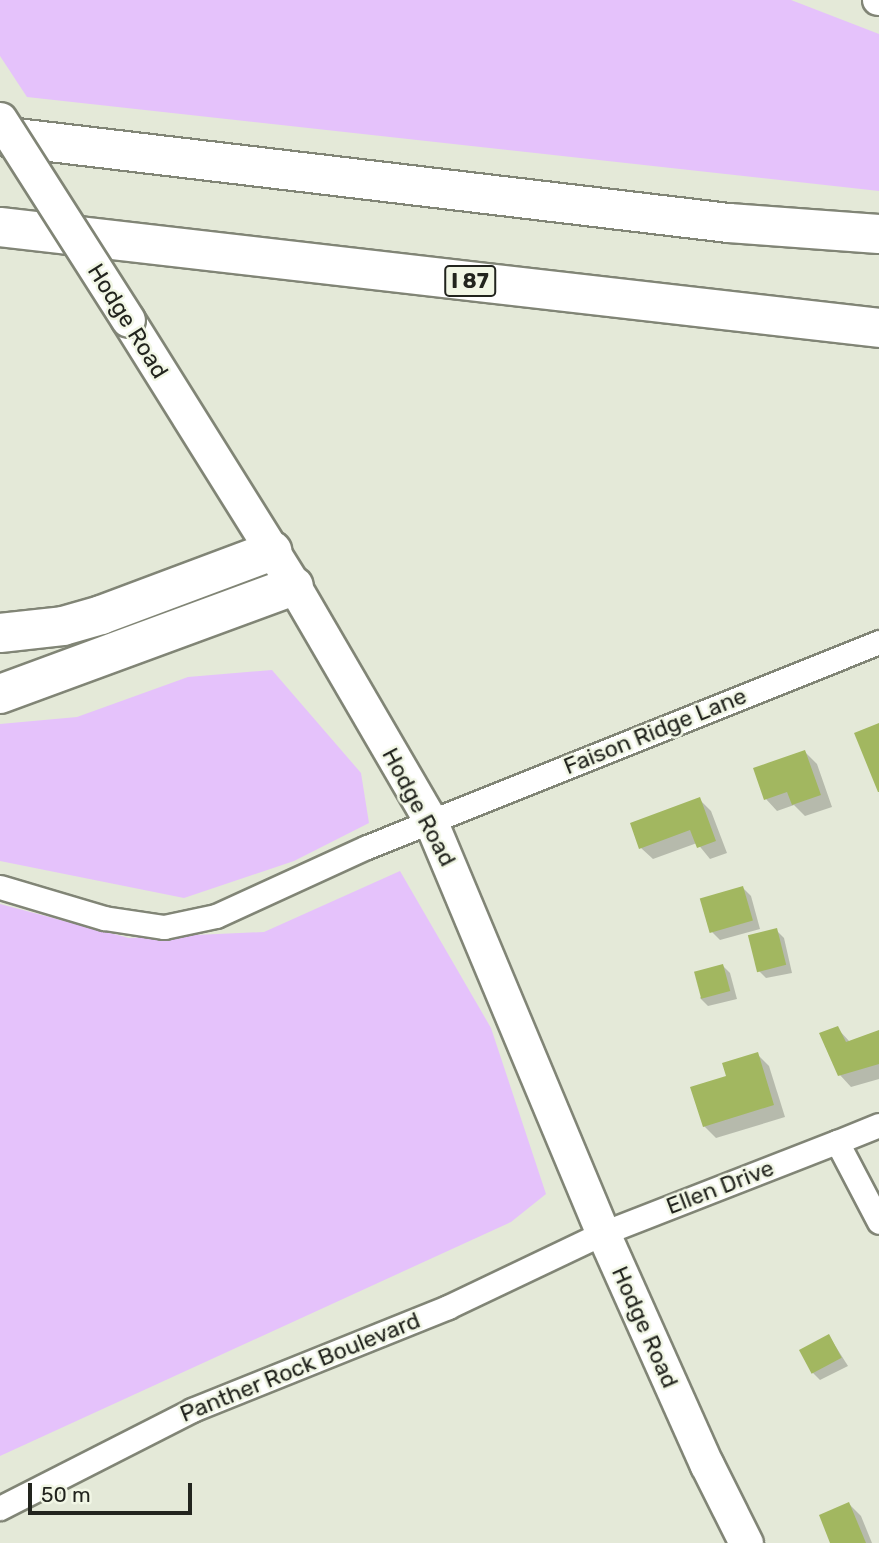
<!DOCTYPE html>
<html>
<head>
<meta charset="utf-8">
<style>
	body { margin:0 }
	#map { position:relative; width:879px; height:1543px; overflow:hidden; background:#e4e9d8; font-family:Rubik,sans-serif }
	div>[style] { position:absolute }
	.green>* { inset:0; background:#e5c2fb }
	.shadow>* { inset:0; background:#0003 }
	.building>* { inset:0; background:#a2b760; transform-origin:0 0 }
	.roads { filter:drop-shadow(2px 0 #818576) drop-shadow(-2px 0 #818576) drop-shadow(0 2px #818576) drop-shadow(0 -2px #818576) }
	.minor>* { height:23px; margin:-11.5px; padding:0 11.5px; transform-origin:11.5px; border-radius:11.5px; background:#fff }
	.tertiary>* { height:30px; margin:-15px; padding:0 15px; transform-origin:15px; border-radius:15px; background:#fff }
	.secondary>* { height:33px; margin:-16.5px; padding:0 16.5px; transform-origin:16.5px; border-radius:16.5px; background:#fff }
	.motorway>* { height:38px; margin:-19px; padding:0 19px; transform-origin:19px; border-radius:19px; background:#fff }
	.bridges { filter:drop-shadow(2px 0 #818576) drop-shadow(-2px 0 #818576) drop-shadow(0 2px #818576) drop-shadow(0 -2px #818576) }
	.secondary-bridge>* { height:33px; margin:-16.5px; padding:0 16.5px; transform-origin:16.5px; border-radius:16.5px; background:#fff }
	span { translate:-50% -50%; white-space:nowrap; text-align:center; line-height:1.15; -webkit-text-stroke:5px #f1f6e5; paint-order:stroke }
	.shield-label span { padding:2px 5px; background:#f1f6e5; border:2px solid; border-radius:5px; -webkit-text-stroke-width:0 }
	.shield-label { font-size:21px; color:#22241e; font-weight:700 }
	.street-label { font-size:23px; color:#22241e }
	.scale { position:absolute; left:28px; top:1483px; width:164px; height:32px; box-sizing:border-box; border:4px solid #22241e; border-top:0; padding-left:9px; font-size:21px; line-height:24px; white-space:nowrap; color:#22241e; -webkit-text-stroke:5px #f1f6e5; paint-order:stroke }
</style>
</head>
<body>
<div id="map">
	<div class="green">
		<div style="clip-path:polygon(0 0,791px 0,879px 34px,879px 191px,27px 97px,0 56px)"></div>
		<div style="clip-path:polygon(272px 670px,361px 773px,369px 823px,294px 861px,184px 898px,0 861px,0 724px,77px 717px,188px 677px)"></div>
		<div style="clip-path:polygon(400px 871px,491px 1028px,546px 1194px,511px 1222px,0 1456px,0 904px,129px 938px,264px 932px)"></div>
	</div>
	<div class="shadow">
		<div style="clip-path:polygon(805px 752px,817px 764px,832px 807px,805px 816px,794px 805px,777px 811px,766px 799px)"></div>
		<div style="clip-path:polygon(699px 799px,711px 811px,727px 853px,710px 859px,697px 843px,653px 859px,641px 848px)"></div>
		<div style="clip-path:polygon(743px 888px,751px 896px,760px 929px,720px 940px,712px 932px)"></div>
		<div style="clip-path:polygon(776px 930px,784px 938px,792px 973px,766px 978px,759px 971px)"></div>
		<div style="clip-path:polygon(723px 966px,730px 973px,737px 999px,708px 1006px,700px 998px)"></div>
		<div style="clip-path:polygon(837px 1028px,850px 1042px,879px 1032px,879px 1079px,851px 1087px,840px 1075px)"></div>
		<div style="clip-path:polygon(757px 1054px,769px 1066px,785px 1117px,716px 1138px,704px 1126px,728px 1077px)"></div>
		<div style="clip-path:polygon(829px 1336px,848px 1366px,820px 1380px,813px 1373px)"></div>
		<div style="clip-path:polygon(849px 1504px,861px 1516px,872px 1543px,832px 1543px)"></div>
	</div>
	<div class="building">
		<div style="clip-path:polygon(879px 723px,879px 792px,878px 792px,854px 733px)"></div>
		<div style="clip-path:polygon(805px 750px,821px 795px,792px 805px,787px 792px,764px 800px,753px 768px)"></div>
		<div style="clip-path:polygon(700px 797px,716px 841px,697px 848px,690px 830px,639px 849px,630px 823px)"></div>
		<div style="left:743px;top:886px;width:36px;height:45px;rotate:74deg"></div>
		<div style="left:777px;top:928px;width:38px;height:30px;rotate:76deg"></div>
		<div style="left:723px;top:964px;width:28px;height:30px;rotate:75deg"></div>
		<div style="clip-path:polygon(838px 1026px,846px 1042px,879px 1030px,879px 1064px,838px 1076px,819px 1033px)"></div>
		<div style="clip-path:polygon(758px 1052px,774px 1105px,703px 1127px,690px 1087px,726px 1076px,722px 1063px)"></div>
		<div style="left:829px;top:1334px;width:27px;height:34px;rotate:62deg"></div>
		<div style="clip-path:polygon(849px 1502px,866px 1543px,830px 1543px,819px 1515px)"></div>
	</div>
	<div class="roads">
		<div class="minor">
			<div style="left:0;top:887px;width:109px;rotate:16.6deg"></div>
			<div style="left:104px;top:918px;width:61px;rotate:8.5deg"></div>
			<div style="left:164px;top:927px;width:53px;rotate:-11.9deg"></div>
			<div style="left:216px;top:916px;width:166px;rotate:-24.6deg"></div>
			<div style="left:367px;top:847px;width:552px;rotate:-21.82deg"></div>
			<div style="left:879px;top:1125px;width:45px;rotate:158deg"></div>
			<div style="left:837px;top:1142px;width:90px;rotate:62.3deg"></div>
			<div style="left:0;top:1508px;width:216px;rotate:-27deg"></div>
			<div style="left:192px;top:1410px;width:276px;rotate:-21.9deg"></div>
			<div style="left:448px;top:1307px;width:172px;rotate:-25.5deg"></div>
			<div style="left:603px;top:1233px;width:251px;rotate:-21.3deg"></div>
		</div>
		<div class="tertiary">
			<div style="left:878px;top:0;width:1px"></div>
		</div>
		<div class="secondary">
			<div style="left:128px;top:320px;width:314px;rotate:58deg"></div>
			<div style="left:294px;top:586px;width:271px;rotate:59.8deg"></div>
			<div style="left:430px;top:820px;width:448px;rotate:67.3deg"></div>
			<div style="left:603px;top:1233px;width:254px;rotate:65.9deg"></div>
			<div style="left:707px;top:1465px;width:87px;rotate:63.4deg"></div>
		</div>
		<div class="motorway">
			<div style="left:0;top:136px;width:734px;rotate:6.81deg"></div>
			<div style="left:729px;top:223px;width:150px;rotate:4.2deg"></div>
			<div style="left:0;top:227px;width:885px;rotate:6.55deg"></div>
			<div style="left:0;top:633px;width:63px;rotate:-6.3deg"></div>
			<div style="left:63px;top:626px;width:40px;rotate:-16deg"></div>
			<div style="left:101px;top:615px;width:183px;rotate:-20.5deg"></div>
			<div style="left:0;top:694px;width:313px;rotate:-20.2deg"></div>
		</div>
	</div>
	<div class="bridges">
		<div class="secondary-bridge">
			<div style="left:0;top:119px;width:238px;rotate:57.5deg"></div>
		</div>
	</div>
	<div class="shield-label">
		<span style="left:470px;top:281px">I 87</span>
	</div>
	<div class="street-label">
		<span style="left:128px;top:321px;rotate:58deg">Hodge Road</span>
		<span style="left:655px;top:731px;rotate:-22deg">Faison Ridge Lane</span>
		<span style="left:419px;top:807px;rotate:62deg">Hodge Road</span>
		<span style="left:720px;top:1187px;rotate:-21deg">Ellen Drive</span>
		<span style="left:645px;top:1327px;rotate:66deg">Hodge Road</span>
		<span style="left:300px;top:1367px;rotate:-22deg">Panther Rock Boulevard</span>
	</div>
	<div class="scale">50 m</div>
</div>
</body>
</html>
